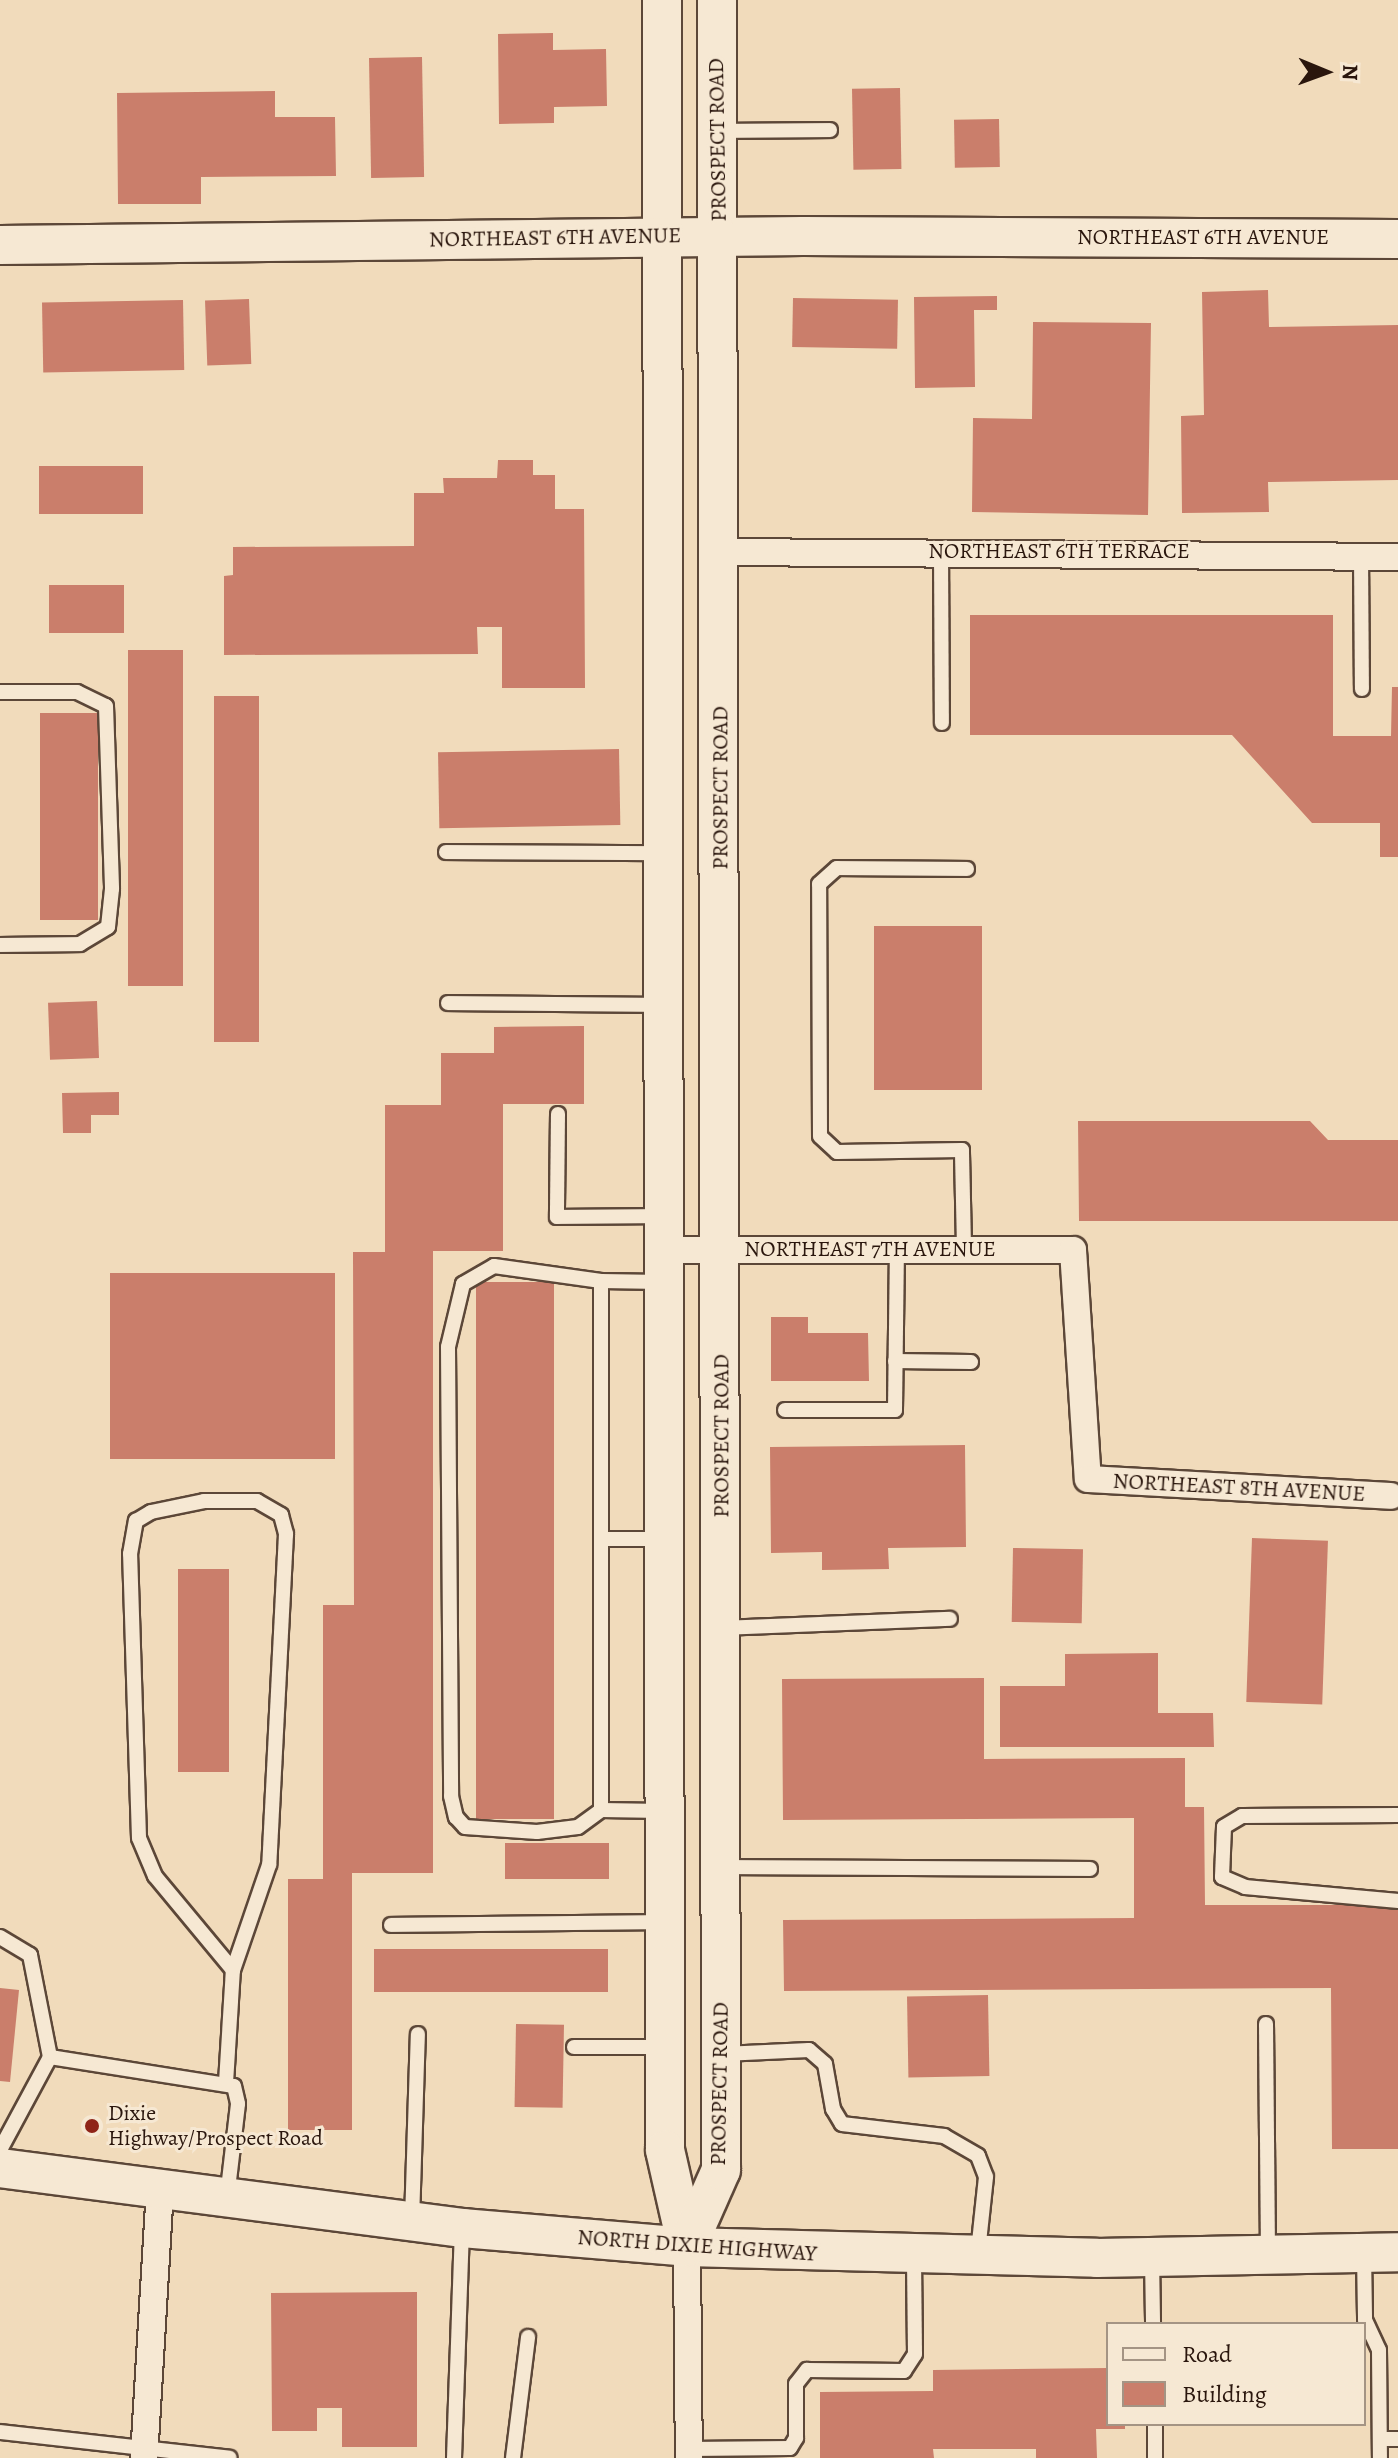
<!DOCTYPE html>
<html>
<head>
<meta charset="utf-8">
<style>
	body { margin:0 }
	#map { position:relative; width:1398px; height:2458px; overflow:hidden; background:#f1dbbb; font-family:Alegreya,serif }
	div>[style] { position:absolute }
	.building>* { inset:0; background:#ca7e6b; transform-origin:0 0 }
	.roads { filter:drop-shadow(2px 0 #5c4738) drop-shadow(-2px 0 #5c4738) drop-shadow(0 2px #5c4738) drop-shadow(0 -2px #5c4738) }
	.lane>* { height:14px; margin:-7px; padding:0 7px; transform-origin:7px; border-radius:7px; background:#f6e8d3 }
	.street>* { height:26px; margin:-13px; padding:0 13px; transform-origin:13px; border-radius:13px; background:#f6e8d3 }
	.secondary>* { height:38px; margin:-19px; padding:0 19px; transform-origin:19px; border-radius:19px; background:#f6e8d3 }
	.dots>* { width:22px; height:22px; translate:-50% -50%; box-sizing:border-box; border:4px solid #f6e8d3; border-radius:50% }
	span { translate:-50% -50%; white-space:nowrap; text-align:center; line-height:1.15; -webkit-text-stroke:6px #f6e8d3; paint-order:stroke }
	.street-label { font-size:22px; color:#2a160d }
	.poi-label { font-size:22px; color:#2a160d }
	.left { translate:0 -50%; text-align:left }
	.legend { position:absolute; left:1106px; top:2322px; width:260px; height:104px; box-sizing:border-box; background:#f6e8d3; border:2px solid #a49484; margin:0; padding:10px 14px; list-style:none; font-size:24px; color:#2a160d }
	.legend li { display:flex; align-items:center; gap:16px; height:40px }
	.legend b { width:40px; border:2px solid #a49484 }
	.north { position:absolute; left:1286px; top:32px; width:80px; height:80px; -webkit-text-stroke:6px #f6e8d3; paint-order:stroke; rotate:91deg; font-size:22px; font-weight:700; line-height:32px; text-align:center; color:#2a160d }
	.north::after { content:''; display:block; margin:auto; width:28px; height:36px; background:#2a160d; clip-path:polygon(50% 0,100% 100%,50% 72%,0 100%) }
</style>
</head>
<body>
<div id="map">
	<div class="building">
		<div style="clip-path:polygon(553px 33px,553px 50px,606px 49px,607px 106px,554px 107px,554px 123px,499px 124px,498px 34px)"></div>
		<div style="left:422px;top:57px;width:120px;height:53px;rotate:89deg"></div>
		<div style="left:900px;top:88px;width:81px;height:48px;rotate:89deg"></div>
		<div style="clip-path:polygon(275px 91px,275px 117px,335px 117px,336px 176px,201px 177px,201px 204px,118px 204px,117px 93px)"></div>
		<div style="left:999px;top:119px;width:48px;height:45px;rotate:89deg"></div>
		<div style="clip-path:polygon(1268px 290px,1269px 327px,1398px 325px,1398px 480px,1268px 482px,1269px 512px,1182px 513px,1181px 416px,1204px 415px,1202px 292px)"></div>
		<div style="clip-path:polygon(997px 296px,997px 310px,974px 310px,975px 387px,915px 388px,914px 297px)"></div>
		<div style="left:793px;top:298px;width:105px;height:49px;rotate:1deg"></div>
		<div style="left:249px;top:299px;width:65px;height:44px;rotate:88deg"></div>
		<div style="left:183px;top:300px;width:70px;height:141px;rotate:89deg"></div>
		<div style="clip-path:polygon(1033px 322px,1151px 323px,1148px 515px,972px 512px,973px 418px,1032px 419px)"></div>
		<div style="clip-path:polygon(498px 460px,533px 460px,533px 475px,555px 475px,555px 509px,584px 509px,585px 688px,502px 688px,502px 627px,477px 627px,478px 654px,224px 655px,224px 576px,233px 575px,233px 547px,414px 546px,414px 493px,444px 493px,443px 478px,497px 478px)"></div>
		<div style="left:143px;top:466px;width:48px;height:104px;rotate:90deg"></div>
		<div style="left:49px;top:585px;width:75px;height:48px"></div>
		<div style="clip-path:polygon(970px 615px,1333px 615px,1333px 736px,1391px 736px,1392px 687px,1398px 687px,1398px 857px,1380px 857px,1380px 823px,1312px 823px,1232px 735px,970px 735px)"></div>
		<div style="left:128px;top:650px;width:55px;height:336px"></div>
		<div style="left:214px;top:696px;width:45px;height:346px"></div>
		<div style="left:40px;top:713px;width:58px;height:207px"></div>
		<div style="left:619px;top:749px;width:76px;height:181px;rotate:89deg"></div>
		<div style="left:982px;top:926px;width:164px;height:108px;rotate:90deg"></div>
		<div style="left:97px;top:1001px;width:57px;height:49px;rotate:88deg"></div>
		<div style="clip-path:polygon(584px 1026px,584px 1104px,503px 1104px,503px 1251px,433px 1251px,433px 1873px,352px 1873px,352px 2130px,288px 2130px,288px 1879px,323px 1879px,323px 1605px,354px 1605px,353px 1252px,385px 1252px,385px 1105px,441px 1105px,441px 1053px,494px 1053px,494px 1027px)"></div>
		<div style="clip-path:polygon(119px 1092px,119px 1115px,91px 1115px,91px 1133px,63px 1133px,62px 1093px)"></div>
		<div style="clip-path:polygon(1078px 1121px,1310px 1121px,1328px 1140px,1398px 1140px,1398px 1221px,1079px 1221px)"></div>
		<div style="left:335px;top:1273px;width:186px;height:225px;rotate:90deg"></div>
		<div style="left:554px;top:1282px;width:537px;height:78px;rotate:90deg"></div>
		<div style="clip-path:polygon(771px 1317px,808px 1317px,808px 1333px,868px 1333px,869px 1381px,771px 1381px)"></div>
		<div style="clip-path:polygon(965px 1445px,966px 1547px,888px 1548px,889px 1569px,822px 1570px,822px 1552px,771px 1553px,770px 1447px)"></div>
		<div style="left:1252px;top:1538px;width:76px;height:164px;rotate:2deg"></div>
		<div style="left:1013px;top:1548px;width:70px;height:74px;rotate:1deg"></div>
		<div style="left:178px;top:1569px;width:51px;height:203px"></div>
		<div style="clip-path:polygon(1158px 1653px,1158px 1713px,1213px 1713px,1214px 1747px,1000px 1747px,1000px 1686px,1065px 1686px,1065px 1654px)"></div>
		<div style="clip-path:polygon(984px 1678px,984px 1759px,1185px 1758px,1185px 1807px,1204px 1807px,1205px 1905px,1398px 1905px,1398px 2149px,1332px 2149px,1331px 1988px,784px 1991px,783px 1920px,1134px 1918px,1134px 1818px,783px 1820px,782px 1679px)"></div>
		<div style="left:505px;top:1843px;width:104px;height:36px"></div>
		<div style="left:608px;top:1949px;width:43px;height:234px;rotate:90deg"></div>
		<div style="clip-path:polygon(0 1988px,19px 1990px,10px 2082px,0 2081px)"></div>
		<div style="left:988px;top:1995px;width:81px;height:81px;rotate:89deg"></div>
		<div style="left:516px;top:2024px;width:48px;height:83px;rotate:1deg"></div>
		<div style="clip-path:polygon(417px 2292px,417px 2447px,342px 2447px,342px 2408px,317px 2408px,317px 2431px,272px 2431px,271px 2293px)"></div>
		<div style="clip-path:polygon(1108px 2368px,1108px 2424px,1125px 2424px,1125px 2429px,1096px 2429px,1097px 2458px,1036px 2458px,1036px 2449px,933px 2449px,934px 2458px,820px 2458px,820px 2392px,933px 2391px,933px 2370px)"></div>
	</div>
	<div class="roads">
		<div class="lane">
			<div style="left:719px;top:131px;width:111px;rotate:-0.5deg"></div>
			<div style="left:941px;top:551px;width:172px;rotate:89.7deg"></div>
			<div style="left:1361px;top:554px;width:135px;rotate:89.6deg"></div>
			<div style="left:0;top:692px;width:77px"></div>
			<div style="left:77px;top:692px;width:32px;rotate:26deg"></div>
			<div style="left:106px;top:706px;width:183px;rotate:88.1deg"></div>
			<div style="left:112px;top:889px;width:38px;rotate:96deg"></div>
			<div style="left:108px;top:927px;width:33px;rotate:149deg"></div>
			<div style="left:80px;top:944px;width:80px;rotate:179.3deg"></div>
			<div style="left:446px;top:852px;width:216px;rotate:0.3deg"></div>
			<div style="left:448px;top:1003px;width:214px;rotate:0.5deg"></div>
			<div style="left:558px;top:1114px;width:103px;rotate:90.6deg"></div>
			<div style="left:557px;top:1217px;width:106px;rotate:-0.5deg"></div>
			<div style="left:964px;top:1248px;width:98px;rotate:-91.2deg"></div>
			<div style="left:962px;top:1150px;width:125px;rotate:179.1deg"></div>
			<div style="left:837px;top:1152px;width:23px;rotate:-137deg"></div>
			<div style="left:820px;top:1136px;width:252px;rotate:-90.2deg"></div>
			<div style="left:819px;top:884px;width:24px;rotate:-42deg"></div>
			<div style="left:837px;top:868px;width:130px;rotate:0.4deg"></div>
			<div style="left:601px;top:1281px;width:529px;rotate:90deg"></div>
			<div style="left:662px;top:1282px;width:61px;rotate:-179.1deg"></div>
			<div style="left:601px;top:1281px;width:108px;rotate:-172deg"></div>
			<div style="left:494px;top:1266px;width:36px;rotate:150deg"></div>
			<div style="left:463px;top:1284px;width:65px;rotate:103.4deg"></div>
			<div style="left:448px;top:1347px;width:449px;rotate:89.6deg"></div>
			<div style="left:451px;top:1796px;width:22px;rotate:77deg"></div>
			<div style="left:456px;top:1817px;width:13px;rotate:48deg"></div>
			<div style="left:465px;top:1827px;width:72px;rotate:4deg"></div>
			<div style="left:537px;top:1832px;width:41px;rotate:-7deg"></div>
			<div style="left:578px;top:1827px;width:29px;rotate:-36deg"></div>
			<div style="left:601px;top:1810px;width:62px;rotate:0.9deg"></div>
			<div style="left:895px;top:1361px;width:76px;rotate:0.8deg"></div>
			<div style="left:785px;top:1410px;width:110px"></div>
			<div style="left:895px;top:1410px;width:163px;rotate:-89.3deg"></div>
			<div style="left:601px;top:1539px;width:62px"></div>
			<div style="left:722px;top:1628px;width:228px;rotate:-2.3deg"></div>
			<div style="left:1398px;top:1815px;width:156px;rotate:179.6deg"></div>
			<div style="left:1242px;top:1816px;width:21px;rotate:149deg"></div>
			<div style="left:1224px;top:1827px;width:50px;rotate:92.3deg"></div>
			<div style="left:1222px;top:1877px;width:25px;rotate:23deg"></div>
			<div style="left:1245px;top:1887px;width:154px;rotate:5.2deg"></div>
			<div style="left:722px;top:1867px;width:368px;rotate:0.3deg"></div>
			<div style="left:391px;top:1925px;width:271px;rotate:-0.6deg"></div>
			<div style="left:0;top:1937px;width:35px;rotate:31deg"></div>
			<div style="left:30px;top:1955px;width:104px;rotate:78.9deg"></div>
			<div style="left:50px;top:2057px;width:106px;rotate:118.3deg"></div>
			<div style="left:1266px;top:2024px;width:230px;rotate:89.5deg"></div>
			<div style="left:574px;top:2047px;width:91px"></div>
			<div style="left:723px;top:2054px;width:86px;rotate:-2.7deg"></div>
			<div style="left:809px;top:2050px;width:21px;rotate:41deg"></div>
			<div style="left:825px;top:2064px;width:46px;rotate:79.9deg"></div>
			<div style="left:833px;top:2109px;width:17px;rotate:59deg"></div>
			<div style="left:842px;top:2124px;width:103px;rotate:6.7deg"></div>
			<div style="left:944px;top:2136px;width:39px;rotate:30deg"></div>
			<div style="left:978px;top:2156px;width:22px;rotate:69deg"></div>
			<div style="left:986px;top:2177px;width:75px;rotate:96.1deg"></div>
			<div style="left:50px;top:2057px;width:186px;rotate:9deg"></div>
			<div style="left:234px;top:2086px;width:18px;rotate:77deg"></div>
			<div style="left:238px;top:2104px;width:95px;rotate:96.7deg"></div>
			<div style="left:226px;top:2083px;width:113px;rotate:-86.5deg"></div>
			<div style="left:233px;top:1970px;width:122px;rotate:-129.7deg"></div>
			<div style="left:155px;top:1876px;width:41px;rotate:-112.8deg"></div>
			<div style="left:139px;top:1838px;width:284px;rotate:-91.8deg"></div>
			<div style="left:130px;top:1554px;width:34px;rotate:-80deg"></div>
			<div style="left:136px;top:1521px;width:17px;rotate:-31deg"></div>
			<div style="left:151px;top:1512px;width:54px;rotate:-11.7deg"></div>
			<div style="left:204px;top:1501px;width:53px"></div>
			<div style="left:257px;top:1501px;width:28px;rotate:30deg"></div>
			<div style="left:281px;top:1515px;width:20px;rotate:75deg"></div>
			<div style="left:286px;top:1534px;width:331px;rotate:92.9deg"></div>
			<div style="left:269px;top:1865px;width:111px;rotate:108.9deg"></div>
			<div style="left:412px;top:2221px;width:187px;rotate:-88.2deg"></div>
			<div style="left:1364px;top:2253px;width:67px;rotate:89.1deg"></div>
			<div style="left:1365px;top:2320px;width:33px;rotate:65deg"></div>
			<div style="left:1379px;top:2350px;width:108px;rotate:89.5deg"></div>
			<div style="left:1152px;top:2257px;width:67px;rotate:89.1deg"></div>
			<div style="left:1155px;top:2424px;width:34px;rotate:90deg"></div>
			<div style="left:0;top:2432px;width:231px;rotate:6.4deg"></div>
			<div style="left:1380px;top:2439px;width:18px"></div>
			<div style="left:689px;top:2449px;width:101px;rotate:-0.6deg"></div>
			<div style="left:790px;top:2448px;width:12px;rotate:-59deg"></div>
			<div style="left:796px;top:2438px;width:54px;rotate:-90deg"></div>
			<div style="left:796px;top:2384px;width:18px;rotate:-52deg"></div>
			<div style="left:807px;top:2370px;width:97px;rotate:0.6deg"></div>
			<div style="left:904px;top:2371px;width:20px;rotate:-57deg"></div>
			<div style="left:915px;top:2354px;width:98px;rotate:-90.6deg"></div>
			<div style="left:454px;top:2458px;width:229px;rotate:-88deg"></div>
			<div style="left:513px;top:2458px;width:122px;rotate:-82.9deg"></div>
		</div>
		<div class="street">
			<div style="left:720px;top:552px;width:678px;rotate:0.42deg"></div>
			<div style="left:667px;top:1250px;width:406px"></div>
			<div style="left:1073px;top:1250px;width:229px;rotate:86.3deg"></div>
			<div style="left:1088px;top:1479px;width:303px;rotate:3.2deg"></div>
			<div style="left:687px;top:2247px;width:211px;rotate:89.5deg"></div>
			<div style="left:144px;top:2458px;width:269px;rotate:-86.6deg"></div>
		</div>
		<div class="secondary">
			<div style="left:662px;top:0;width:2150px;rotate:89.92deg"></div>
			<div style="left:665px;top:2150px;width:99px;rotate:77.2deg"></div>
			<div style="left:0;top:245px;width:803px;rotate:-0.64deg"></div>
			<div style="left:803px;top:236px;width:595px;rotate:0.29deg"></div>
			<div style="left:0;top:2168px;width:466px;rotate:7.4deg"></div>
			<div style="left:462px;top:2228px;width:226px;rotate:4.8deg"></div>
			<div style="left:687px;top:2247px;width:410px;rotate:1.5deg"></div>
			<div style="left:1097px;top:2258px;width:301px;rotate:-1.1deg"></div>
			<div style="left:687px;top:2247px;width:84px;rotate:-66.2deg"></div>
			<div style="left:721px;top:2170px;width:2170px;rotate:-90.11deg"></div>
		</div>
	</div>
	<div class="dots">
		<div style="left:92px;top:2126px;background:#8f2418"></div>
	</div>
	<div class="street-label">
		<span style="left:718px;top:140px;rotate:-91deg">PROSPECT ROAD</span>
		<span style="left:555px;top:238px;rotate:-1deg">NORTHEAST 6TH AVENUE</span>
		<span style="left:1203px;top:238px">NORTHEAST 6TH AVENUE</span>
		<span style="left:1059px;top:552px">NORTHEAST 6TH TERRACE</span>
		<span style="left:721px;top:788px;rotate:-90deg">PROSPECT ROAD</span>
		<span style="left:870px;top:1250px">NORTHEAST 7TH AVENUE</span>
		<span style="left:722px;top:1436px;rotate:-90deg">PROSPECT ROAD</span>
		<span style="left:1239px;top:1488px;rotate:3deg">NORTHEAST 8TH AVENUE</span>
		<span style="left:720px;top:2084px;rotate:-89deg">PROSPECT ROAD</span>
		<span style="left:697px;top:2246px;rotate:4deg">NORTH DIXIE HIGHWAY</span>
	</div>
	<div class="poi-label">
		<span class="left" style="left:108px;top:2126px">Dixie<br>Highway/Prospect Road</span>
	</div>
	<ul class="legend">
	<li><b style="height:10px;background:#f6e8d3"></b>Road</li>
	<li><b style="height:22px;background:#ca7e6b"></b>Building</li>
	</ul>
	<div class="north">N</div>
</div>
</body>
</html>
